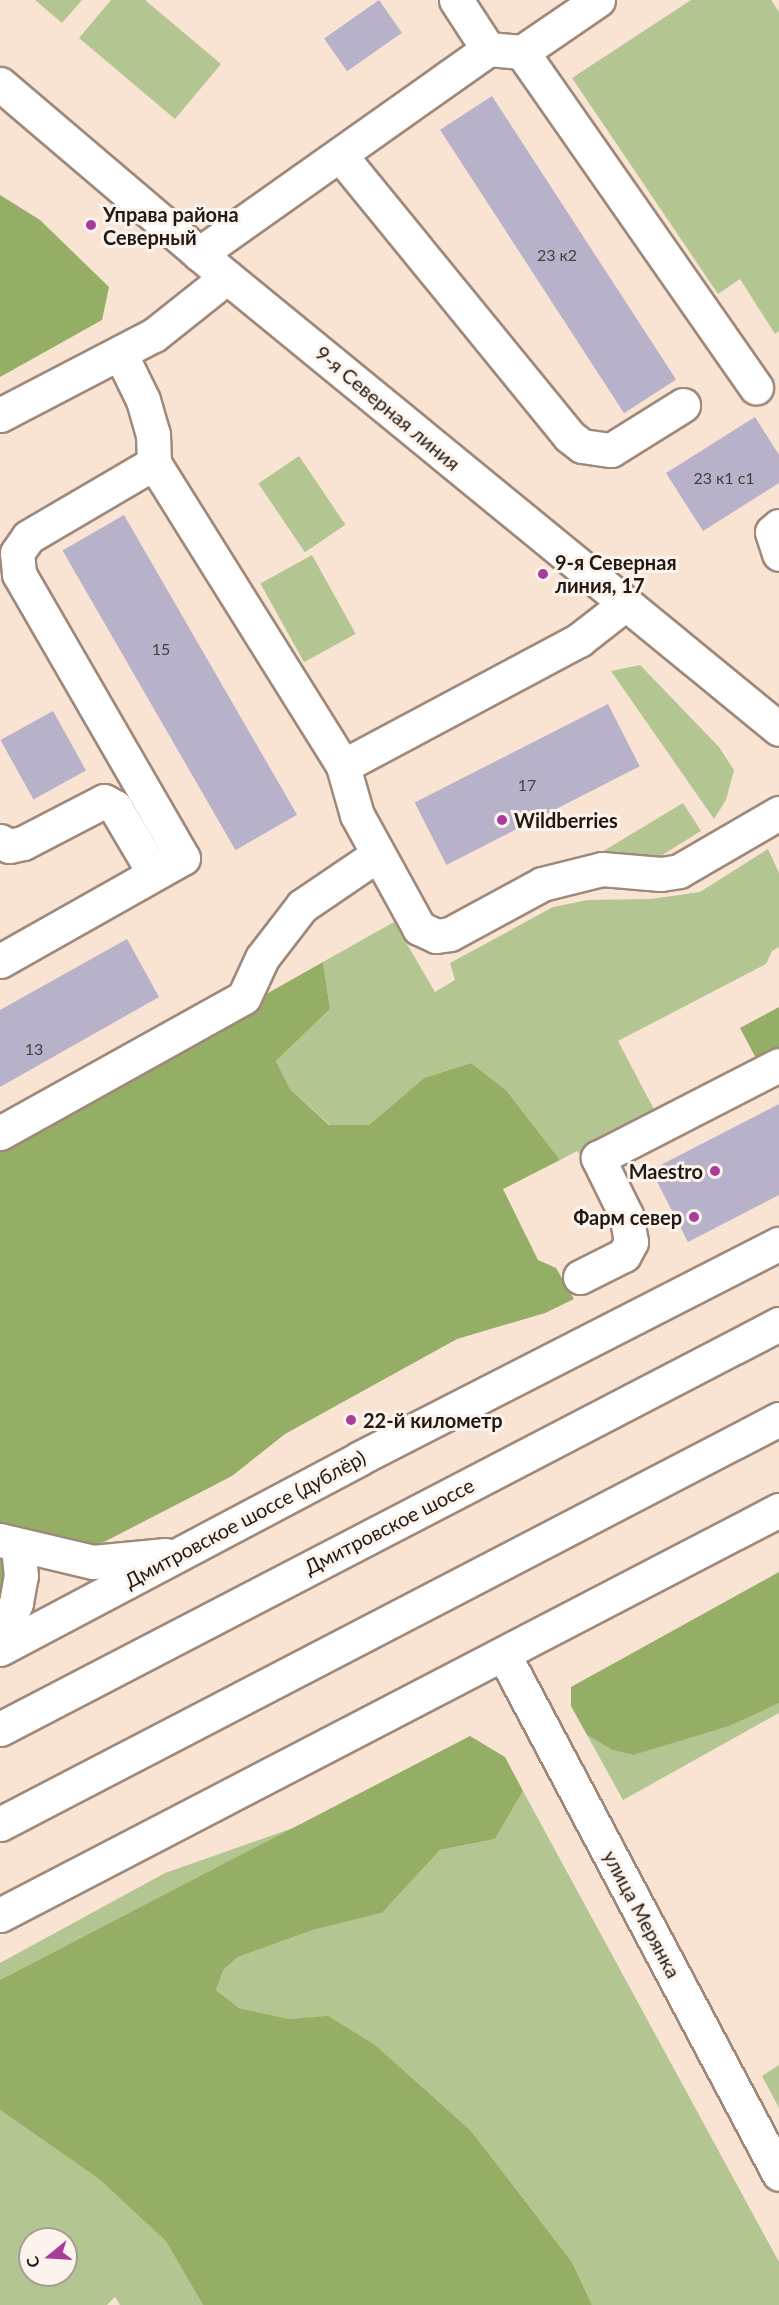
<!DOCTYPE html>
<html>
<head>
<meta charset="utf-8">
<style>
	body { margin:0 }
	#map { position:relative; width:779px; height:2305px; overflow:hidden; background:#f9e3d2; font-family:Lato,sans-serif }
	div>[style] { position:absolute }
	.green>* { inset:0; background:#b3c692; transform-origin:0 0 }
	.forest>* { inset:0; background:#95ae65 }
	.building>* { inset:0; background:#b7b1c9; transform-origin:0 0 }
	.roads { filter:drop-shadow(2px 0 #9e897a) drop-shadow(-2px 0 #9e897a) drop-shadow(0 2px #9e897a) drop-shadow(0 -2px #9e897a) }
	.minor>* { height:33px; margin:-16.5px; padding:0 16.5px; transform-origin:16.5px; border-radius:16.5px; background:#fff }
	.highway>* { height:33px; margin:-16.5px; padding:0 16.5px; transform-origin:16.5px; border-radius:16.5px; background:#fff }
	.dots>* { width:16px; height:16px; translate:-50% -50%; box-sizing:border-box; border:3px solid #fcf3ec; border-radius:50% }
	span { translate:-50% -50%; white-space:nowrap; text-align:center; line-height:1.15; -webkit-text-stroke:6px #fcf3ec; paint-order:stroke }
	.number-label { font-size:16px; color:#463f40 }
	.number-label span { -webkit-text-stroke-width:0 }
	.poi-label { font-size:20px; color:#211913; font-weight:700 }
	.left { translate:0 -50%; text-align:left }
	.right { translate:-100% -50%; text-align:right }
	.street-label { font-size:20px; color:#211913 }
	.north { position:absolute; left:18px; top:2227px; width:60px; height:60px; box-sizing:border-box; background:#fcf3ec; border:2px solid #a49c95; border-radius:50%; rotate:252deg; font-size:16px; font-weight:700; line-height:24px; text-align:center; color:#211913 }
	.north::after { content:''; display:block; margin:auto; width:21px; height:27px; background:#a93c9a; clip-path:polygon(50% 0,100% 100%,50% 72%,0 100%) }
</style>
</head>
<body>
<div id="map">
	<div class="green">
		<div style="clip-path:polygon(35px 0,82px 0,62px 23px)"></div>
		<div style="clip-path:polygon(111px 0,145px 0,221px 64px,175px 119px,79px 38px)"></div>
		<div style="clip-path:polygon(691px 0,771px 0,779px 12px,779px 331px,775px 334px,740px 279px,718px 294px,572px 78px)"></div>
		<div style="left:299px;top:456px;width:83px;height:49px;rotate:56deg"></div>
		<div style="left:312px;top:555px;width:90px;height:59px;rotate:61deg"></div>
		<div style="clip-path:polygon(640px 665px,719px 747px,734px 770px,726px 800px,714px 819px,611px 671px)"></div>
		<div style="clip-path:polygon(683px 803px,701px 831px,659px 857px,585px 862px)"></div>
		<div style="clip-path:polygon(768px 849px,779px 873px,779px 947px,772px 951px,766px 964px,618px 1041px,658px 1117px,580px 1155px,577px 1151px,560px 1160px,506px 1090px,471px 1063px,424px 1078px,369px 1125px,330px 1125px,290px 1089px,276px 1061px,330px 1009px,323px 962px,394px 922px,435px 992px,455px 980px,450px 963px,553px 907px,588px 900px,651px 899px,700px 892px)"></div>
		<div style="clip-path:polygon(779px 1703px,779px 1713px,623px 1800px,587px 1735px,612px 1750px,633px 1755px)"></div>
		<div style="clip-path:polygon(523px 1791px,779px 2262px,779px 2305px,592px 2305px,572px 2262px,472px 2132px,328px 2017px,289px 2019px,239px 2008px,216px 1990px,224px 1969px,238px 1957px,313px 1930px,382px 1913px,440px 1850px,495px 1839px)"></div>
		<div style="clip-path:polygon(296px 1827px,0 1980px,0 1963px,165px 1873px)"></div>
		<div style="clip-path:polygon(779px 2065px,779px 2108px,762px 2076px)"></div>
		<div style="clip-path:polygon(evenodd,0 2110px,99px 2179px,167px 2241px,203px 2305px,120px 2305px,115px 2297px,107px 2305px,0 2305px,0 2110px,30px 2239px,66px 2239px,66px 2275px,30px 2275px,30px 2239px)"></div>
	</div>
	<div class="forest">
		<div style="clip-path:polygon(0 195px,40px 220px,109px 287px,102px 320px,0 377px)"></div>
		<div style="clip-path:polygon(323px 962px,330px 1009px,276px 1061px,290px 1089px,329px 1125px,369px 1125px,424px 1078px,471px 1063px,506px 1090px,560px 1160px,503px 1189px,538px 1260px,556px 1268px,574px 1299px,545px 1313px,457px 1339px,285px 1434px,232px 1476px,104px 1542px,10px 1570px,0 1600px,0 1145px)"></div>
		<div style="clip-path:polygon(779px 1007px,779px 1054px,759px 1064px,740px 1028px)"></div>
		<div style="clip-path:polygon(779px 1572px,779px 1703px,729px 1726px,633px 1755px,612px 1750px,587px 1735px,571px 1706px,571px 1687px)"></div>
		<div style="clip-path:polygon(470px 1736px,505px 1757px,523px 1791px,495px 1839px,440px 1850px,382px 1913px,313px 1930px,238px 1957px,224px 1969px,216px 1990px,239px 2008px,289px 2019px,328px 2016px,375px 2045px,472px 2132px,572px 2262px,592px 2305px,203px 2305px,166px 2241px,99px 2179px,0 2110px,0 1980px)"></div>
	</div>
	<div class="building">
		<div style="left:379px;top:0;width:40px;height:67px;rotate:55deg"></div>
		<div style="left:492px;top:96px;width:338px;height:62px;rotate:57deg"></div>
		<div style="clip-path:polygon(755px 417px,779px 455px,779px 483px,703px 531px,666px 473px)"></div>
		<div style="left:124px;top:515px;width:346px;height:71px;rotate:60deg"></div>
		<div style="left:608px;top:704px;width:70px;height:217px;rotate:63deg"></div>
		<div style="left:53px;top:711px;width:68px;height:60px;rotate:61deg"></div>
		<div style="clip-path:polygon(127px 939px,159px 997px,0 1087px,0 1010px)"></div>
		<div style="clip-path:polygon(779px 1104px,779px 1195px,688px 1242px,651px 1170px)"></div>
	</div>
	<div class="roads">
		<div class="minor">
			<div style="left:456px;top:0;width:59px;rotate:56.9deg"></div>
			<div style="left:598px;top:0;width:92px;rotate:145.6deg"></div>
			<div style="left:522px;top:52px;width:409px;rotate:55.1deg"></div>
			<div style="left:0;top:84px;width:298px;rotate:40.4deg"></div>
			<div style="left:227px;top:277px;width:713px;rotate:39.31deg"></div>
			<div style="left:340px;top:155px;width:362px;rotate:50.8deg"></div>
			<div style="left:569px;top:436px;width:16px;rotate:38deg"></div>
			<div style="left:582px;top:446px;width:29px;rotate:8deg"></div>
			<div style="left:611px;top:450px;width:85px;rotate:-32deg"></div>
			<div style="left:199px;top:254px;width:354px;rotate:-35.3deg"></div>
			<div style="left:488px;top:49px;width:34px;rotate:5deg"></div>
			<div style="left:120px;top:353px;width:52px;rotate:63.9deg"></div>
			<div style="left:143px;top:400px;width:35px;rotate:74deg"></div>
			<div style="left:153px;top:434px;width:29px;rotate:88deg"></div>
			<div style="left:154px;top:463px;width:357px;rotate:58deg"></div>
			<div style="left:343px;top:766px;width:51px;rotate:74.1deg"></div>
			<div style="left:357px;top:815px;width:129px;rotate:61.2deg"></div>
			<div style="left:419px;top:928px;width:19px;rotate:25deg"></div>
			<div style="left:436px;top:936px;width:14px;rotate:-8deg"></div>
			<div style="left:450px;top:934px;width:105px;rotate:-28.5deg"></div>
			<div style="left:542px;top:884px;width:62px;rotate:-14deg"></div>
			<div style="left:602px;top:869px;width:59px;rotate:4.8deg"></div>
			<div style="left:661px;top:874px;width:18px;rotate:-9deg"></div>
			<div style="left:679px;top:871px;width:116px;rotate:-30.1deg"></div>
			<div style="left:0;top:415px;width:174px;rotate:-27.5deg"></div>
			<div style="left:154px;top:335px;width:93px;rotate:-38.5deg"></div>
			<div style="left:779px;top:526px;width:9px;rotate:139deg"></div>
			<div style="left:772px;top:532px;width:23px;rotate:72deg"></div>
			<div style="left:343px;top:766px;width:268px;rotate:-28.1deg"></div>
			<div style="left:579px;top:640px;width:57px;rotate:-37.9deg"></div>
			<div style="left:0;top:841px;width:10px;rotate:29deg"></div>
			<div style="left:9px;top:846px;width:14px;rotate:-12deg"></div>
			<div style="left:23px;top:843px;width:91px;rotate:-27.4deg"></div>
			<div style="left:104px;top:801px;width:13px;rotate:29deg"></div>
			<div style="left:115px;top:807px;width:77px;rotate:59.4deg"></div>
			<div style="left:0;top:961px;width:210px;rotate:-29.4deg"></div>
			<div style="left:183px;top:858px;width:328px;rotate:-120deg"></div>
			<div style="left:19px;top:574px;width:21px;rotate:-95deg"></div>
			<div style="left:17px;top:553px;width:19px;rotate:-55deg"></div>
			<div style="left:28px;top:537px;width:146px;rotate:-30.4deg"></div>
			<div style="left:0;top:1133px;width:279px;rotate:-29.1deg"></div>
			<div style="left:244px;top:997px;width:43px;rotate:-65.2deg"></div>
			<div style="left:262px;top:958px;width:66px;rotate:-52.4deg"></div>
			<div style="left:302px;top:906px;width:91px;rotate:-34.2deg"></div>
			<div style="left:580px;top:1277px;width:49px;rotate:-26.6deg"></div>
			<div style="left:624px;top:1255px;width:15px;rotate:-62deg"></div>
			<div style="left:631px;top:1242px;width:27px;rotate:-100deg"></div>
			<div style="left:626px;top:1215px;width:64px;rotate:-116.2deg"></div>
			<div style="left:598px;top:1158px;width:203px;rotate:-27.2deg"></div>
			<div style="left:0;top:1540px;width:96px;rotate:13.3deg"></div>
			<div style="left:93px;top:1562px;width:73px;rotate:-5.5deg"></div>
			<div style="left:0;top:1640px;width:40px;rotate:-66.6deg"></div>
			<div style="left:16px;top:1603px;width:27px;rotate:-80deg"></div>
			<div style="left:21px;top:1576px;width:30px;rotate:-96deg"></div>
			<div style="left:0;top:1649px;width:408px;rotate:-27.9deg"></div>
			<div style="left:360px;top:1458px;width:470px;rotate:-27.1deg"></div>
			<div style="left:504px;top:1655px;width:587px;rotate:62.08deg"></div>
			<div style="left:0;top:1915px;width:878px;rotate:-27.47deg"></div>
		</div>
		<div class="highway">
			<div style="left:0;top:1729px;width:878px;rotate:-27.47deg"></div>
			<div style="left:0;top:1824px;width:878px;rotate:-27.47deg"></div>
		</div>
	</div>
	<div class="dots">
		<div style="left:91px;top:225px;background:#a93c9a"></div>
		<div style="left:543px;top:574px;background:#a93c9a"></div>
		<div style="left:502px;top:820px;background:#a93c9a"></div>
		<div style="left:715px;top:1171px;background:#a93c9a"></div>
		<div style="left:694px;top:1217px;background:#a93c9a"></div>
		<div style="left:351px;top:1420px;background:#a93c9a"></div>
	</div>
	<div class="number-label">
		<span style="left:557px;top:255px">23 к2</span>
		<span style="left:724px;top:478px">23 к1 с1</span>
		<span style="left:161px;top:649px">15</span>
		<span style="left:527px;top:785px">17</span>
		<span style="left:34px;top:1049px">13</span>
	</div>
	<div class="poi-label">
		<span class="left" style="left:103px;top:226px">Управа района<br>Северный</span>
		<span class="left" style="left:555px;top:574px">9-я Северная<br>линия, 17</span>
		<span class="left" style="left:514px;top:820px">Wildberries</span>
		<span class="right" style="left:703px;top:1171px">Maestro</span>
		<span class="right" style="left:682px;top:1217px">Фарм север</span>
		<span class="left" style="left:363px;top:1420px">22-й километр</span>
	</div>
	<div class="street-label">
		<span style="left:388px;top:408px;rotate:40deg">9-я Северная линия</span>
		<span style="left:245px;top:1519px;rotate:-28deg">Дмитровское шоссе (дублёр)</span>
		<span style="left:389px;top:1526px;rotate:-27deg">Дмитровское шоссе</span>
		<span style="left:642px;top:1914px;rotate:62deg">улица Мерянка</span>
	</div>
	<div class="north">С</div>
</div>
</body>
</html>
